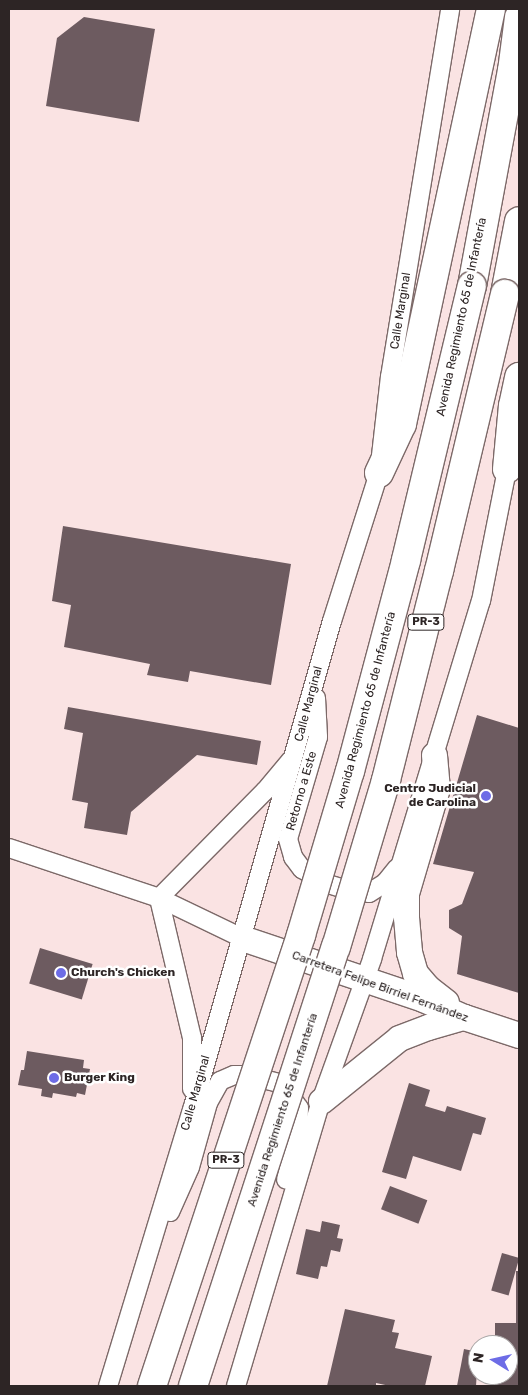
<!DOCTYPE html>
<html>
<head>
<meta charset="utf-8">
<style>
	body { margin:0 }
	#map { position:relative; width:528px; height:1395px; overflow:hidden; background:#fae3e3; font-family:Rubik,sans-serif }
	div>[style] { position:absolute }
	.building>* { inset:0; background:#6d5b60; transform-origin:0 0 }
	.roads { filter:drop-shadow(1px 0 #7c6968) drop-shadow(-1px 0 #7c6968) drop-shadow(0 1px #7c6968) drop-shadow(0 -1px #7c6968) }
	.street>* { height:18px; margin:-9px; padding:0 9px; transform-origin:9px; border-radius:9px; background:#fff }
	.secondary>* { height:25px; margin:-12.5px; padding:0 12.5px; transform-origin:12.5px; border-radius:12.5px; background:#fff }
	.primary>* { height:28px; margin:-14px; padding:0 14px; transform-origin:14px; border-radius:14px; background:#fff }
	.bridges { filter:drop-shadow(1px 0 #7c6968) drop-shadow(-1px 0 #7c6968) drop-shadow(0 1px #7c6968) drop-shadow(0 -1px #7c6968) }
	.primary-bridge>* { height:28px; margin:-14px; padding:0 14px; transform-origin:14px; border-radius:14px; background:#fff }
	.dots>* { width:14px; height:14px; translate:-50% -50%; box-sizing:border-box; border:2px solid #fff; border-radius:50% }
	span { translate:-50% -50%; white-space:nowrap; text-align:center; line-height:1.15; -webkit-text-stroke:5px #fff; paint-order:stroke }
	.shield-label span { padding:1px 4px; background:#fff; border:1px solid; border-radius:4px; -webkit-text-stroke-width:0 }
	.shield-label { font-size:11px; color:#2d2525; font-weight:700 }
	.street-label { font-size:12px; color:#2d2525 }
	.poi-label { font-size:12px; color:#2d2525; font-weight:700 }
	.right { translate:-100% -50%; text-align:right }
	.left { translate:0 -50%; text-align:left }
	.frame { position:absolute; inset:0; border:10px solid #2d2525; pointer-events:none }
	.north { position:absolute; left:468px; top:1335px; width:50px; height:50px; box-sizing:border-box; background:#fff; border:1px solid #aba8a8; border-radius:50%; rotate:279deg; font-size:14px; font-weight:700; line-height:20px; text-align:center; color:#2d2525 }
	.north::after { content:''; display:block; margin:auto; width:18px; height:22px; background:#6d6ce6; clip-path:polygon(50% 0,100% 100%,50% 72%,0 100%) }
</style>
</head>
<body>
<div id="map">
	<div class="building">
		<div style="clip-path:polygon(84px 17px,155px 29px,139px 122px,46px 106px,57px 38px)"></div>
		<div style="clip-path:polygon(63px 526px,291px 564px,271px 685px,190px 671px,188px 682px,147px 675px,150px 664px,64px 647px,71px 605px,52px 601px)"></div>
		<div style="clip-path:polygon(68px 707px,261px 741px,257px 765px,197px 755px,131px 812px,127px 835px,84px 828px,88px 803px,72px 800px,83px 733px,64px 729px)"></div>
		<div style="clip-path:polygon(477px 715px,519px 728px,519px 993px,457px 974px,462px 936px,449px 928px,449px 910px,462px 904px,474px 872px,433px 864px)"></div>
		<div style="left:40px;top:948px;width:55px;height:37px;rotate:17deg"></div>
		<div style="clip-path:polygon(27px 1051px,84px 1060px,83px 1068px,90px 1069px,85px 1095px,77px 1093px,76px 1097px,53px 1093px,52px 1098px,41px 1096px,42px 1089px,18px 1085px,21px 1070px,24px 1070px)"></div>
		<div style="clip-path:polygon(409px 1083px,430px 1090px,425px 1106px,445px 1112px,447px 1106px,486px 1118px,481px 1135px,473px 1133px,461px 1171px,413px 1156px,406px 1179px,382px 1172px)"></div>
		<div style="left:390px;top:1186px;width:40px;height:25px;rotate:21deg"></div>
		<div style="clip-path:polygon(322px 1221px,340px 1225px,337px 1238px,343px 1239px,340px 1252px,331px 1250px,327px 1267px,321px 1266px,318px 1279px,296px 1274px,306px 1229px,320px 1232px)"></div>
		<div style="left:502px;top:1253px;width:18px;height:39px;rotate:16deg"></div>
		<div style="clip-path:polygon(516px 1271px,519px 1271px,519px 1386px,495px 1386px,495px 1375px,508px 1375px,508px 1345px,495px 1345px,495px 1323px,516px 1323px)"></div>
		<div style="clip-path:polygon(345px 1309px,395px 1320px,392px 1332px,399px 1333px,395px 1348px,432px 1356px,425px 1386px,390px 1386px,376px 1383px,376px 1386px,327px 1386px)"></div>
		<div style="clip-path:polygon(464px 1349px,478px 1352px,476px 1386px,457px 1386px)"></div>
	</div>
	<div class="roads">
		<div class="street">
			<div style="left:316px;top:698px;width:39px;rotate:87deg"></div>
			<div style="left:318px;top:737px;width:106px;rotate:106.4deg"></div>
			<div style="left:288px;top:839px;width:19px;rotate:74deg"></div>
			<div style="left:293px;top:857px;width:15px;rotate:53deg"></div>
			<div style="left:302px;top:869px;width:30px;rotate:30deg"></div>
			<div style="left:328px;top:884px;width:21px;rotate:17deg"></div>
			<div style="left:348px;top:890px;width:21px;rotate:8deg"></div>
			<div style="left:369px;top:893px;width:19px;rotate:-32deg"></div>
			<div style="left:385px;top:883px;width:19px;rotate:-51deg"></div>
			<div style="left:9px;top:848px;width:158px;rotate:18.4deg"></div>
			<div style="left:159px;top:898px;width:92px;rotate:25.7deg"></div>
			<div style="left:192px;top:1089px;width:51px;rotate:-90deg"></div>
			<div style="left:192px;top:1038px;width:144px;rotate:-103.3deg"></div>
			<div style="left:159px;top:898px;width:151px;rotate:-45.3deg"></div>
			<div style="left:265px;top:791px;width:40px;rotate:-50deg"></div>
			<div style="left:170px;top:1212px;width:49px;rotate:-66deg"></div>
			<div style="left:190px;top:1167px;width:66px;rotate:-74.3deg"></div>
			<div style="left:208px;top:1103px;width:25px;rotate:-61deg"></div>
			<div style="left:220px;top:1081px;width:15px;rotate:-23deg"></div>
			<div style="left:234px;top:1075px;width:13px"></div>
			<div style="left:247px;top:1075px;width:36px;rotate:14deg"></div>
			<div style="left:282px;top:1084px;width:29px;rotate:55deg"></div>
			<div style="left:299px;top:1108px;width:23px;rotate:92deg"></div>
			<div style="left:298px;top:1131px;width:50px;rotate:103.8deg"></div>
			<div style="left:108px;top:1386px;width:292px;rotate:-73.1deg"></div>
			<div style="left:193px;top:1107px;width:505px;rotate:-74.04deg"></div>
			<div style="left:332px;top:621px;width:155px;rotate:-72.4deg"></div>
			<div style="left:379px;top:473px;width:97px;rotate:-83.5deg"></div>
			<div style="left:390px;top:377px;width:373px;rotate:-80.7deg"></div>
			<div style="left:236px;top:1386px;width:297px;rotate:-73.4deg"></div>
			<div style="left:321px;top:1101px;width:151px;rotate:-70.2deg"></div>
			<div style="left:372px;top:959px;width:374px;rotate:-73.1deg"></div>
			<div style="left:481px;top:601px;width:145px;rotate:-78.8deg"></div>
		</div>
		<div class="secondary">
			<div style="left:434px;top:755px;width:33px;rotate:85deg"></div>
			<div style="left:437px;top:788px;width:109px;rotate:106.4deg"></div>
			<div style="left:406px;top:893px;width:24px;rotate:90deg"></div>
			<div style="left:406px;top:917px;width:35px;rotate:85deg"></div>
			<div style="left:409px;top:952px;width:22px;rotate:74deg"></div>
			<div style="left:415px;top:973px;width:18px;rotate:49deg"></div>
			<div style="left:427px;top:987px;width:24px;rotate:38deg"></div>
			<div style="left:242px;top:938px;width:191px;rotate:18.6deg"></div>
			<div style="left:423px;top:999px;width:45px;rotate:23.7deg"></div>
			<div style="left:464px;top:1017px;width:58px;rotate:18.1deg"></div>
			<div style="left:321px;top:1101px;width:100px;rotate:-38.9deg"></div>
			<div style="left:399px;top:1038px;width:31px;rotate:-21deg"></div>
			<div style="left:428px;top:1027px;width:37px;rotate:-16deg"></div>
		</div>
		<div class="primary">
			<div style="left:472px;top:286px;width:219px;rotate:-79.5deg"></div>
			<div style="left:512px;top:71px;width:54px;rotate:-82.6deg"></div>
			<div style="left:505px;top:294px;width:74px;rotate:-79.1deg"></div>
			<div style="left:507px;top:469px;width:63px;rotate:-84.6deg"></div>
			<div style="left:513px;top:406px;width:30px;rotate:-78deg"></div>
			<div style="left:379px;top:473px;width:54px;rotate:-64.9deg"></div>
			<div style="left:402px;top:424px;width:424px;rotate:-77.9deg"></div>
		</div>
	</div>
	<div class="bridges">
		<div class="primary-bridge">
			<div style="left:152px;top:1386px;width:475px;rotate:-71.7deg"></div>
			<div style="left:301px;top:935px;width:171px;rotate:-73.4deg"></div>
			<div style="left:350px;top:771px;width:218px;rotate:-75.1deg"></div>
			<div style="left:406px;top:560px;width:282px;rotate:-76.5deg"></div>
			<div style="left:193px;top:1386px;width:462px;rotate:-72deg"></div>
			<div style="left:336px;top:947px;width:174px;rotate:-73.3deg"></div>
			<div style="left:386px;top:780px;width:216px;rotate:-75.8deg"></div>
			<div style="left:439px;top:571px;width:285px;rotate:-76.6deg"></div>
		</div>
	</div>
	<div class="dots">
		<div style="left:486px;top:796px;background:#6d6ce6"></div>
		<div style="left:61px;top:973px;background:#6d6ce6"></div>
		<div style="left:54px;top:1078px;background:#6d6ce6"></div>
	</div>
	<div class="shield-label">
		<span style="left:426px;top:622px">PR-3</span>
		<span style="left:226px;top:1160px">PR-3</span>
	</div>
	<div class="street-label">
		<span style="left:401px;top:311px;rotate:-81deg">Calle Marginal</span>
		<span style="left:462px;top:317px;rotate:-78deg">Avenida Regimiento 65 de Infantería</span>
		<span style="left:309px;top:704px;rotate:-75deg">Calle Marginal</span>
		<span style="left:366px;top:710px;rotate:-75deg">Avenida Regimiento 65 de Infantería</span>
		<span style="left:302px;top:791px;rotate:-74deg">Retorno a Este</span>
		<span style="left:380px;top:987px;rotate:20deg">Carretera Felipe Birriel Fernández</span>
		<span style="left:196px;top:1093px;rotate:-74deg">Calle Marginal</span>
		<span style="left:283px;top:1110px;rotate:-72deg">Avenida Regimiento 65 de Infantería</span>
	</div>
	<div class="poi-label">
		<span class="right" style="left:476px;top:796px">Centro Judicial<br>de Carolina</span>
		<span class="left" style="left:71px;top:973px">Church's Chicken</span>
		<span class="left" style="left:64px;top:1078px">Burger King</span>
	</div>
	<div class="frame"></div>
	<div class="north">N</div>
</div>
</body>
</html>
